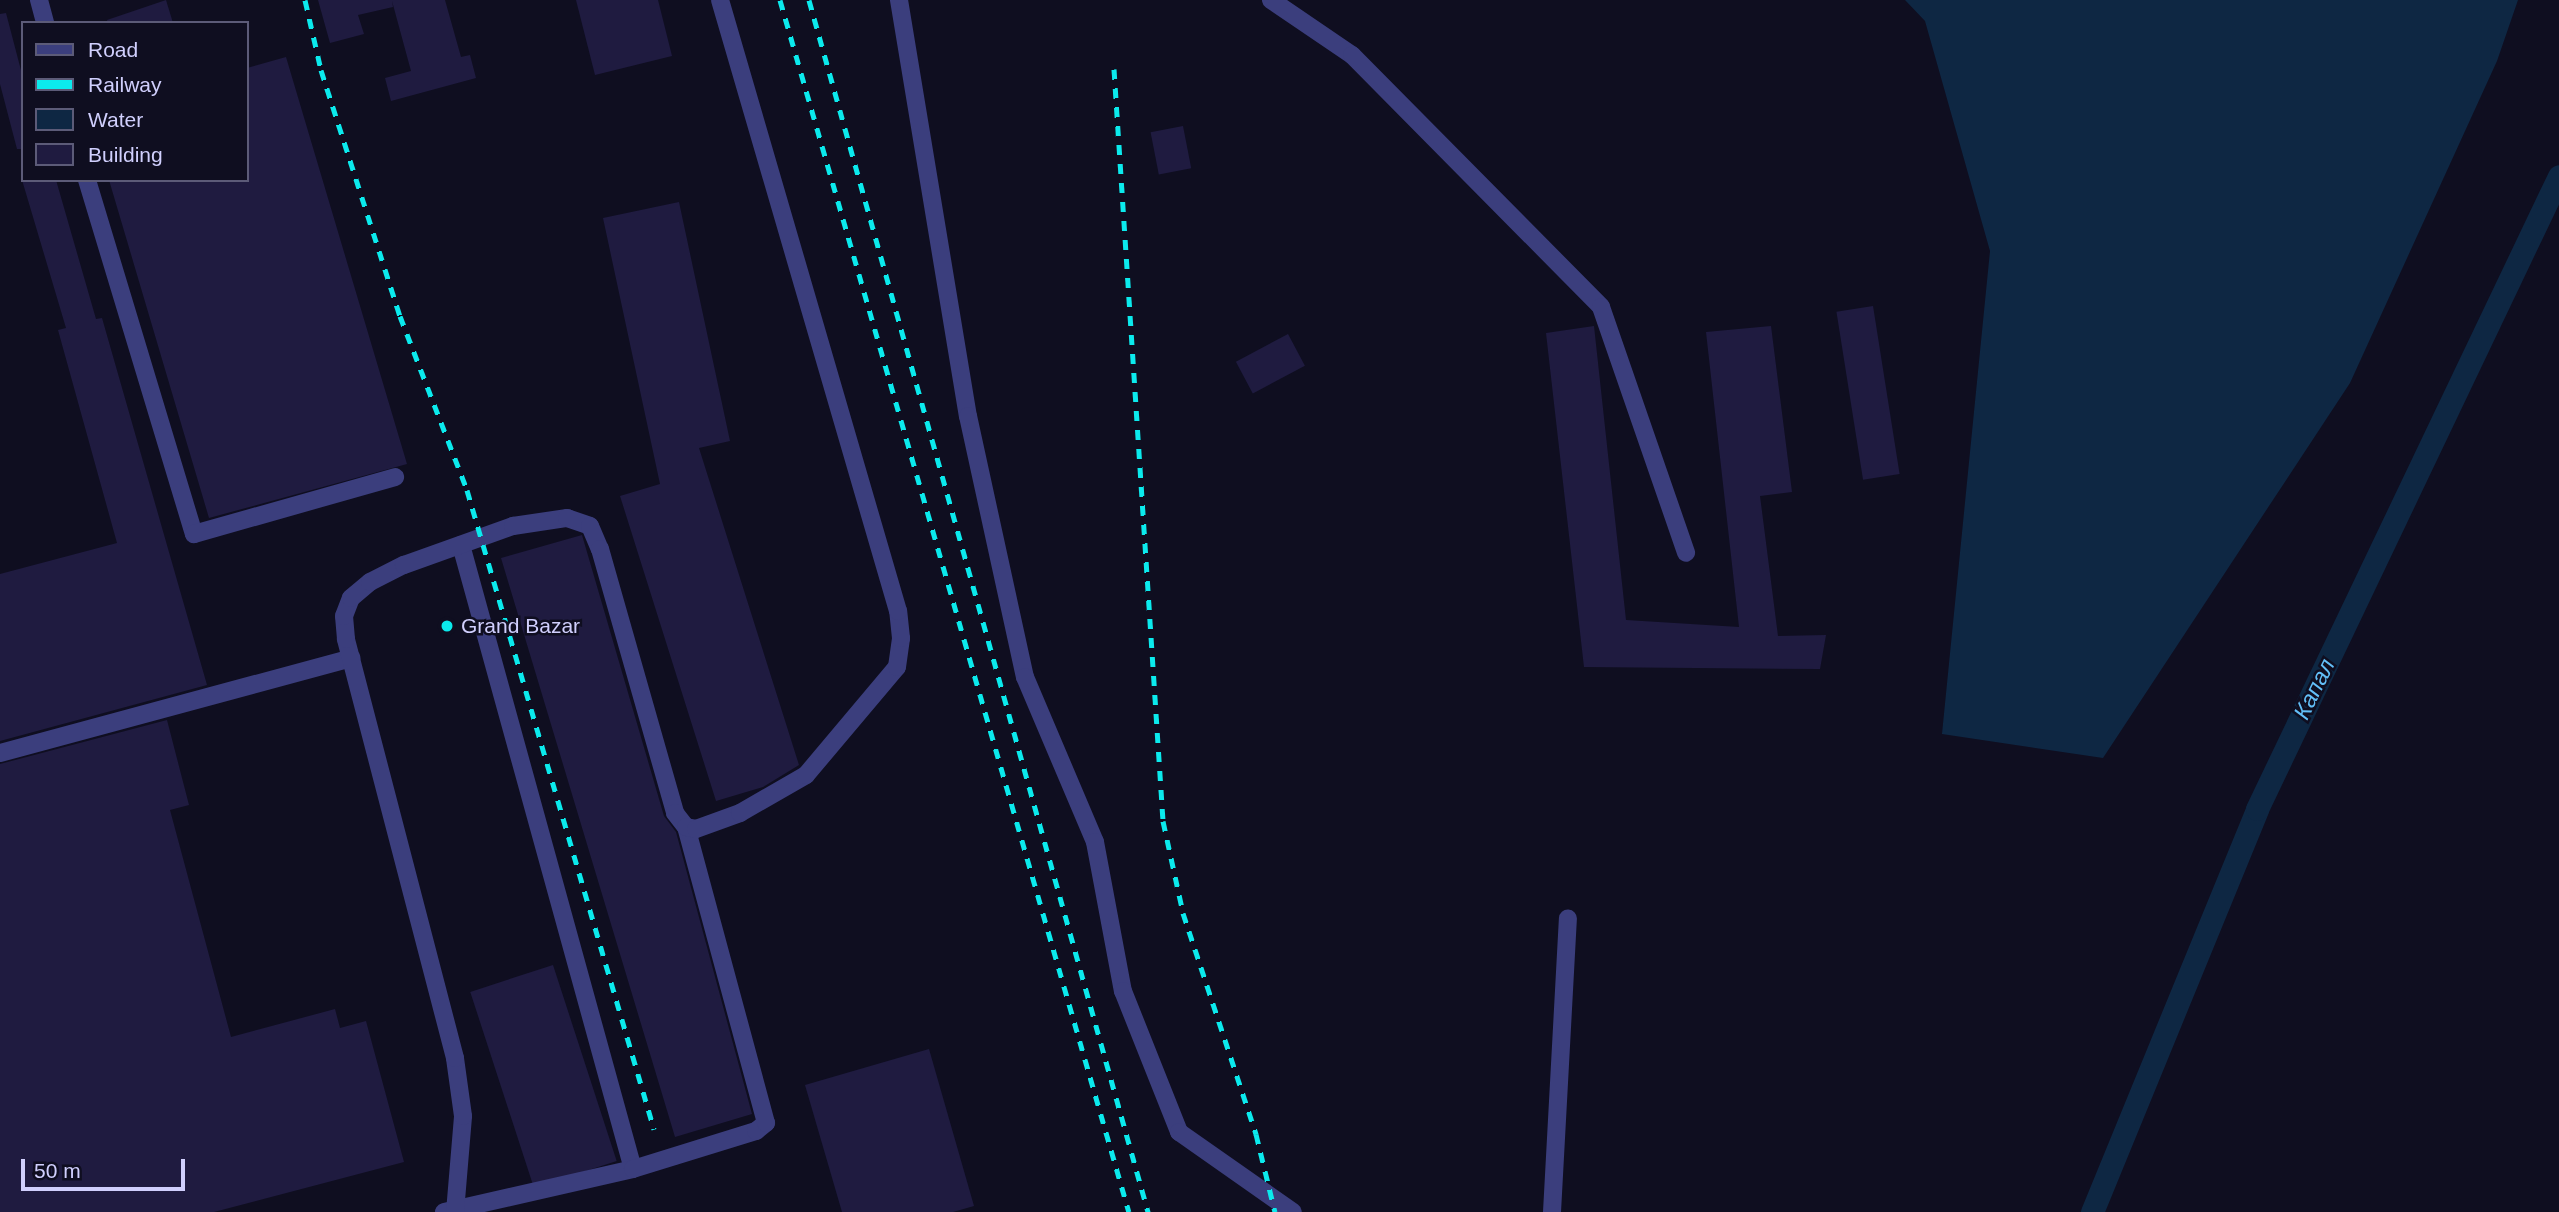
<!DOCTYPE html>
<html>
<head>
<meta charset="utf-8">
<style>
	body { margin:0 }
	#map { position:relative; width:2559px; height:1212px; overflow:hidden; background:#0f0e20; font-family:Arial,sans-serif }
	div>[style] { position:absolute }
	.water>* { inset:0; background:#0e2743 }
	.canal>* { height:23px; margin:-11.5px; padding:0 11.5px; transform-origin:11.5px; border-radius:11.5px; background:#0e2743 }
	.building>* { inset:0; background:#1f1b40; transform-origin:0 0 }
	.minor>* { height:18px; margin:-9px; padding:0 9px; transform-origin:9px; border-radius:9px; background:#3b3e7d }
	.rail>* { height:5px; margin-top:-2.5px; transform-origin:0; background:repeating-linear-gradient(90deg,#0beaed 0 10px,transparent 0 19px) }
	.dots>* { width:19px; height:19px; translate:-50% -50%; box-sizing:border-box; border:4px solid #0f0e20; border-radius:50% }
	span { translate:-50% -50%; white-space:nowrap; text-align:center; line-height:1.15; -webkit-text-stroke:5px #0f0e20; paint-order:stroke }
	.poi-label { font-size:21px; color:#d0cffd }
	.left { translate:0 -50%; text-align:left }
	.water-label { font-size:23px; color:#62bff8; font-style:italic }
	.legend { position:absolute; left:21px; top:21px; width:228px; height:161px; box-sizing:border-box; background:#0f0e20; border:2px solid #5c5b78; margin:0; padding:9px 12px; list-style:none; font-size:21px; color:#d0cffd }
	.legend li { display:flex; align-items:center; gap:14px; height:35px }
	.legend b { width:35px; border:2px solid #5c5b78 }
	.scale { position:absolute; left:21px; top:1159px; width:164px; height:32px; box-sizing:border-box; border:4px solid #d0cffd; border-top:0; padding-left:9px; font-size:21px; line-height:24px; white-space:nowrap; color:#d0cffd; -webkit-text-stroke:5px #0f0e20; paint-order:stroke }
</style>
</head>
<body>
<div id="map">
	<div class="water">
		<div style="clip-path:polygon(1905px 0,2518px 0,2497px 61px,2350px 383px,2103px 758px,1942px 734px,1990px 251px,1925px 21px)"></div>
	</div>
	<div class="canal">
		<div style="left:2092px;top:1212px;width:435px;rotate:-67.7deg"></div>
		<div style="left:2257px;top:809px;width:701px;rotate:-64.49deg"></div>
	</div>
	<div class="building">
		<div style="clip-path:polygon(166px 0,173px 23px,108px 23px,107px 20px)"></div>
		<div style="clip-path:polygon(318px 0,445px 0,461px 57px,470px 55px,476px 78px,391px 101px,385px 78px,411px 71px,392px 1px,393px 7px,358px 15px,364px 34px,330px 43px)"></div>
		<div style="clip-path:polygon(576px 0,658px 0,672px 56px,595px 75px)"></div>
		<div style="clip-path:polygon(6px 13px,23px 78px,23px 149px,17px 149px,0 84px,0 14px)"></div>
		<div style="clip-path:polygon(286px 57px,407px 464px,209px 518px,109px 180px,247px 180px,247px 68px)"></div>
		<div style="left:1183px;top:126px;width:43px;height:33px;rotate:79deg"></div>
		<div style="clip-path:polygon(22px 180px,56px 180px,96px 319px,102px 318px,207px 685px,0 741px,0 574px,117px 543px,58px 330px,66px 328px)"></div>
		<div style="clip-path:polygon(679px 202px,730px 441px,699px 448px,799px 765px,763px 787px,716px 801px,620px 496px,660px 484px,603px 218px)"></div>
		<div style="left:1873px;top:306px;width:170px;height:37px;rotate:81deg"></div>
		<div style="clip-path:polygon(1594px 326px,1626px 620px,1739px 627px,1706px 332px,1771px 326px,1792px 492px,1760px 496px,1778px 636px,1826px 635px,1820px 669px,1584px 667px,1546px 333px)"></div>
		<div style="left:1288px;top:334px;width:36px;height:59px;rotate:62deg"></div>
		<div style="clip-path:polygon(582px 535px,664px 816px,676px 832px,752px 1114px,675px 1137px,501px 558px)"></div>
		<div style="clip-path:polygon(167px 720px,189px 805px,170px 810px,231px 1037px,335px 1009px,340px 1028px,366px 1021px,404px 1162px,214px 1212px,0 1212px,0 764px)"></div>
		<div style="left:553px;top:965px;width:206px;height:87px;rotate:72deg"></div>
		<div style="clip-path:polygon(929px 1049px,974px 1206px,953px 1212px,842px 1212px,805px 1085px)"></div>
	</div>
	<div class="minor">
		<div style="left:39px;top:0;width:24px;rotate:75deg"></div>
		<div style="left:899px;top:0;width:422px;rotate:80.6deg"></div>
		<div style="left:968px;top:416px;width:267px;rotate:77.7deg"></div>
		<div style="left:1025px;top:677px;width:179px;rotate:67deg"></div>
		<div style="left:1095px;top:842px;width:152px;rotate:79.4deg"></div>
		<div style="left:1123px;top:991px;width:152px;rotate:68.3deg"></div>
		<div style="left:1179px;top:1132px;width:139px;rotate:35.1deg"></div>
		<div style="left:1271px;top:0;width:98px;rotate:34.2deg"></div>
		<div style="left:1352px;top:55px;width:354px;rotate:45.3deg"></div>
		<div style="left:1601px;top:307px;width:260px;rotate:70.9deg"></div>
		<div style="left:87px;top:180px;width:370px;rotate:73.2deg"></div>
		<div style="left:194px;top:534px;width:209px;rotate:-15.8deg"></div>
		<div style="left:461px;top:545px;width:647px;rotate:74.59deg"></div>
		<div style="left:0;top:753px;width:364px;rotate:-15.1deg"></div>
		<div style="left:444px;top:1212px;width:194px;rotate:-12.8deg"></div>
		<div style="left:633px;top:1169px;width:129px;rotate:-17.2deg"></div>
		<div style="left:756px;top:1131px;width:13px;rotate:-39deg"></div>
		<div style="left:766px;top:1123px;width:307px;rotate:-105.1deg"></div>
		<div style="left:455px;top:1212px;width:96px;rotate:-85.2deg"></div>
		<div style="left:463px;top:1116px;width:59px;rotate:-97.9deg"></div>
		<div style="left:455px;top:1058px;width:433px;rotate:-104.6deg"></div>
		<div style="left:346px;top:639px;width:23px;rotate:-95deg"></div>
		<div style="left:344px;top:616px;width:19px;rotate:-69deg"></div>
		<div style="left:351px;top:598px;width:25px;rotate:-40deg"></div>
		<div style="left:370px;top:582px;width:38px;rotate:-27deg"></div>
		<div style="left:404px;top:565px;width:116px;rotate:-19.7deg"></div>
		<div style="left:513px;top:526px;width:55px;rotate:-8.4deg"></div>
		<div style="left:567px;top:518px;width:24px;rotate:19deg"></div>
		<div style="left:590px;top:526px;width:25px;rotate:67deg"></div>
		<div style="left:600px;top:549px;width:274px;rotate:74.1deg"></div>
		<div style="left:675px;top:813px;width:18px;rotate:52deg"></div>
		<div style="left:686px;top:827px;width:10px;rotate:11deg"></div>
		<div style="left:696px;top:829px;width:47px;rotate:-20deg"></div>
		<div style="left:740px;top:813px;width:76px;rotate:-29.9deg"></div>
		<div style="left:806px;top:775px;width:141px;rotate:-49.9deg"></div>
		<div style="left:897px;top:667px;width:29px;rotate:-82deg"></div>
		<div style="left:901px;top:638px;width:27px;rotate:-96deg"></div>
		<div style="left:898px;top:611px;width:636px;rotate:-106.24deg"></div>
		<div style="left:1552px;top:1212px;width:294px;rotate:-86.9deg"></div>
	</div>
	<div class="rail">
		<div style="left:305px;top:0;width:72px;rotate:77.1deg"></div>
		<div style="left:321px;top:70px;width:258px;rotate:72.2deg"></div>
		<div style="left:400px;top:316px;width:186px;rotate:68.9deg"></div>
		<div style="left:467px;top:490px;width:666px;rotate:73.69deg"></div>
		<div style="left:780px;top:0;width:1261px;rotate:73.94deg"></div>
		<div style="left:809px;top:0;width:1259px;rotate:74.37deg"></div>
		<div style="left:1114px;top:69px;width:754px;rotate:86.27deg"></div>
		<div style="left:1163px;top:821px;width:94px;rotate:77.7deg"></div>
		<div style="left:1183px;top:913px;width:233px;rotate:71.7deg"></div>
		<div style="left:1256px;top:1134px;width:80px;rotate:76.3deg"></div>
	</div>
	<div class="dots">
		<div style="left:447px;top:626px;background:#0beaed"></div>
	</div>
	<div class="poi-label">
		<span class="left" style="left:461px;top:626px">Grand Bazar</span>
	</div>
	<div class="water-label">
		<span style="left:2314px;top:689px;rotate:-64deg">Капал</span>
	</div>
	<ul class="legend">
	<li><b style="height:9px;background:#3b3e7d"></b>Road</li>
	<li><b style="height:9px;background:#0beaed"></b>Railway</li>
	<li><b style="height:19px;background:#0e2743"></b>Water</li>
	<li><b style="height:19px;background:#1f1b40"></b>Building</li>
	</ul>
	<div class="scale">50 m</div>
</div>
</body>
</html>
